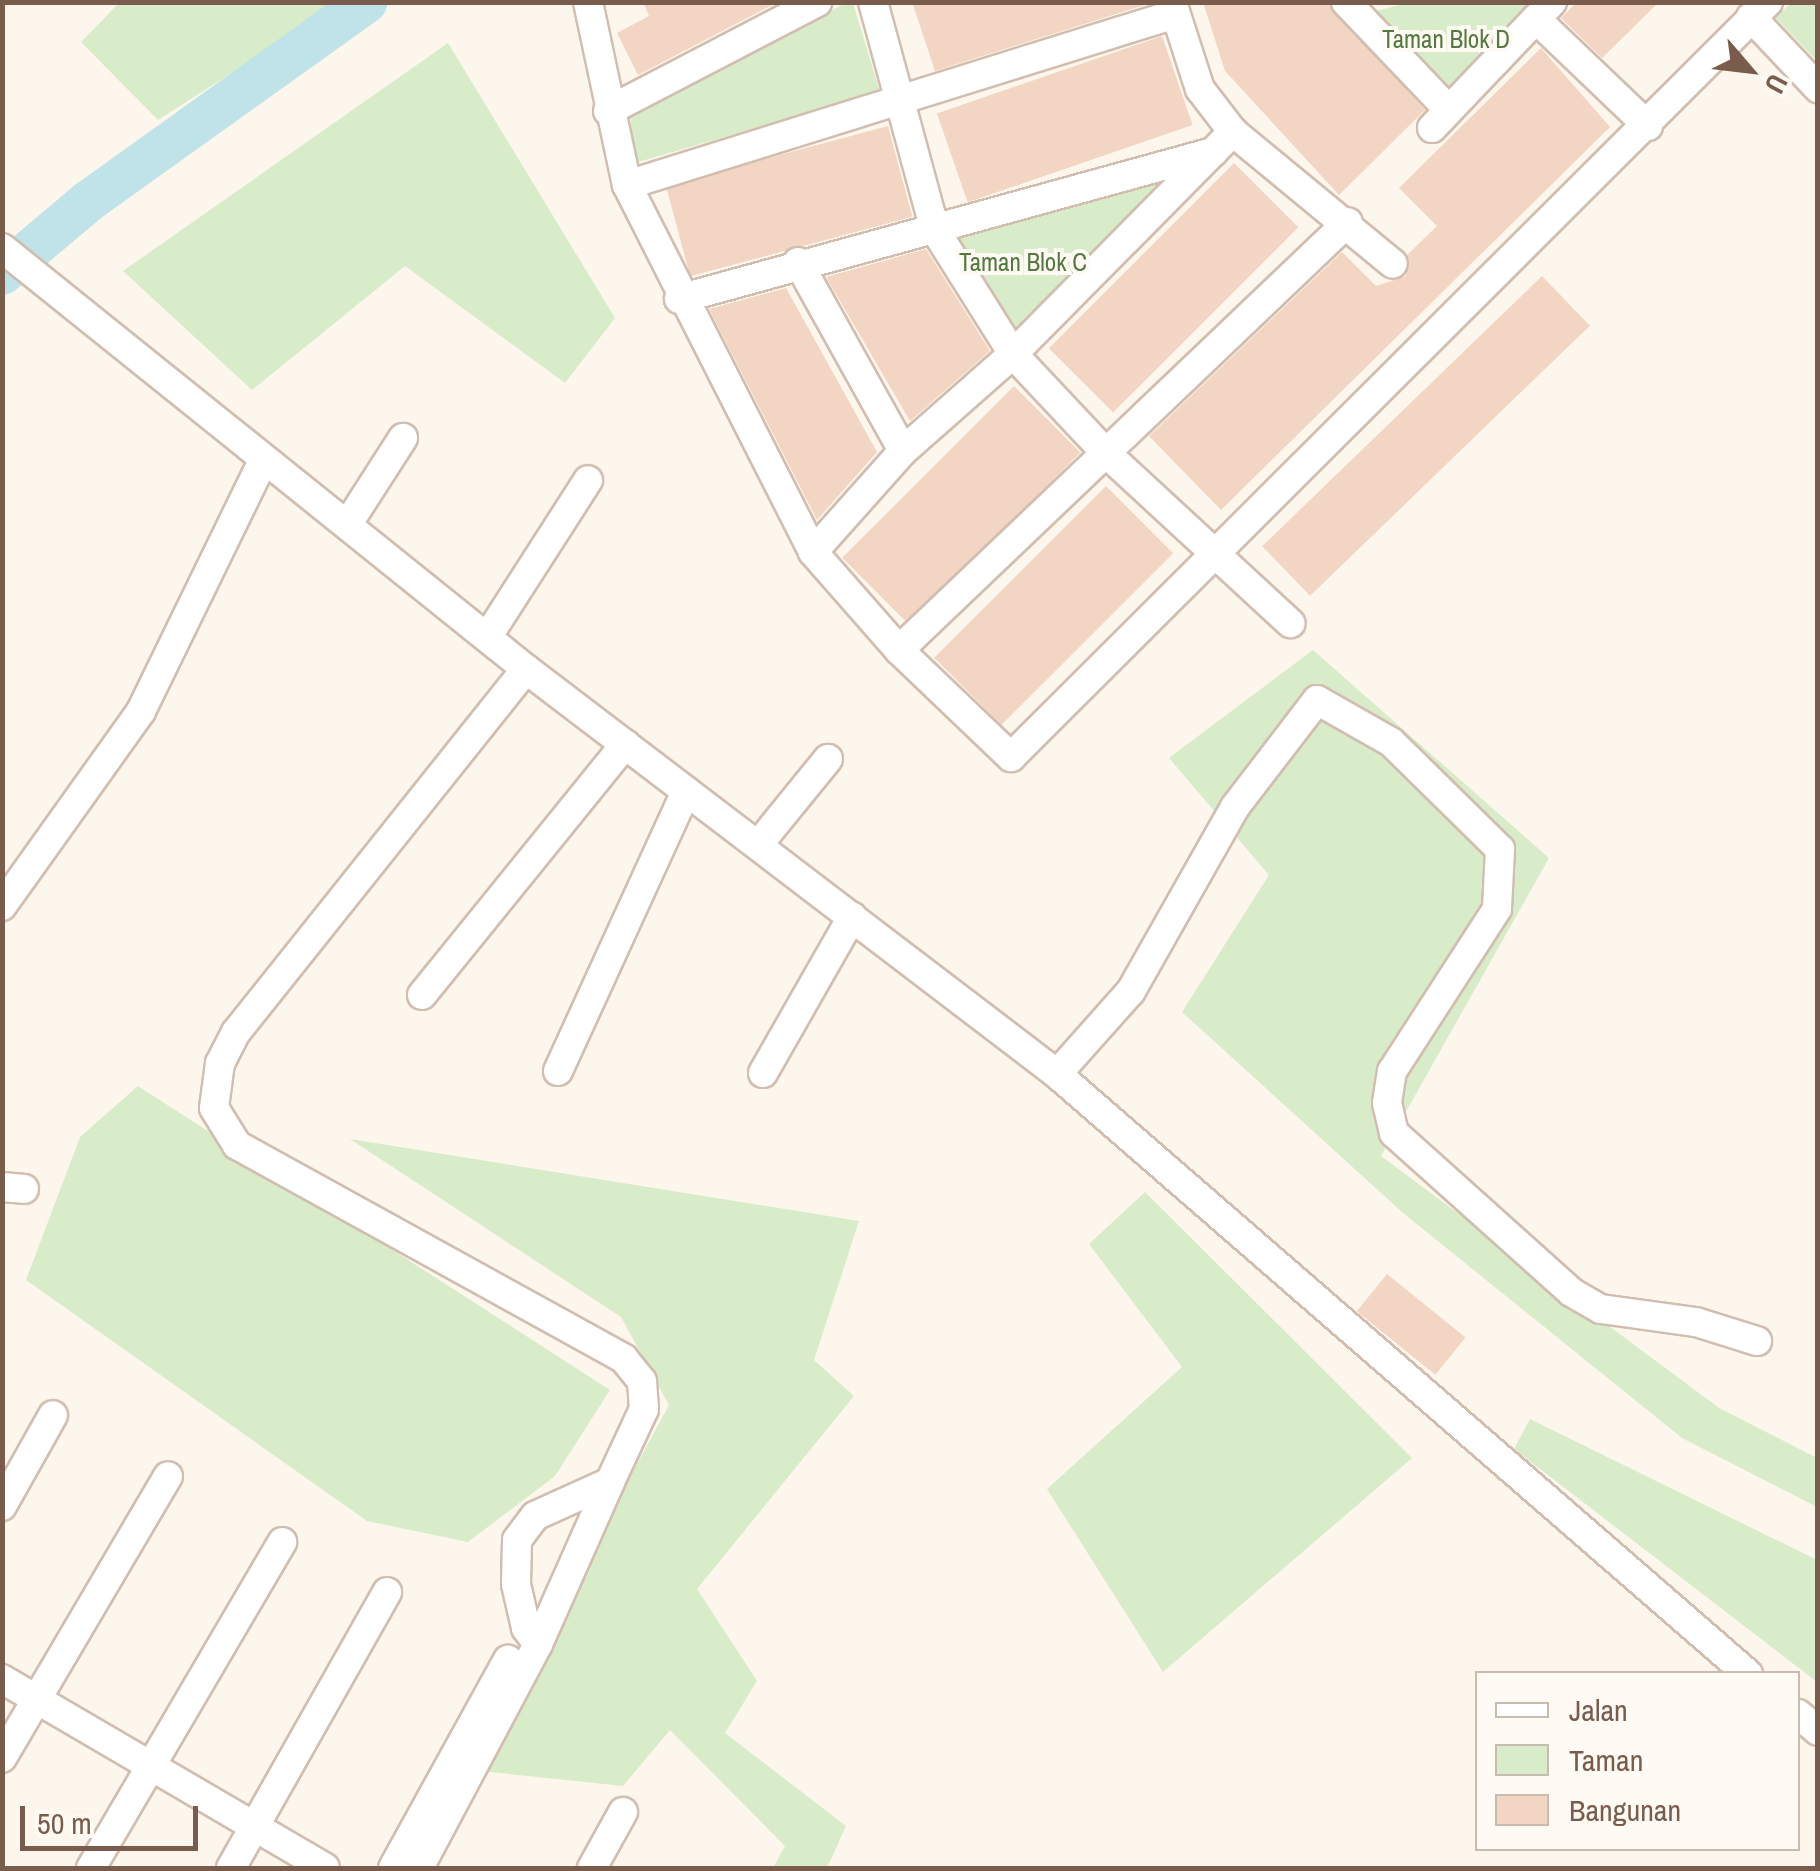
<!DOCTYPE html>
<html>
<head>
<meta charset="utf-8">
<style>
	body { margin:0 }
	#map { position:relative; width:1820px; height:1871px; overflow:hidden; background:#fdf6ec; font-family:"Archivo Narrow",sans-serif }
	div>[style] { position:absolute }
	.green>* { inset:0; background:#d8ecc9 }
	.river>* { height:42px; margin:-21px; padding:0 21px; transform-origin:21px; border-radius:21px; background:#bfe3e8 }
	.building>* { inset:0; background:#f3d5c3; transform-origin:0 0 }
	.roads { filter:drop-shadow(2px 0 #d1beb0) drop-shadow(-2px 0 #d1beb0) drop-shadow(0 2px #d1beb0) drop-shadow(0 -2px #d1beb0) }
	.minor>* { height:28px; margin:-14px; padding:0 14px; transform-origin:14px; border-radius:14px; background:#fff }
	span { translate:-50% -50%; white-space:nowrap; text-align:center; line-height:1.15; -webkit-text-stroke:8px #fffaf3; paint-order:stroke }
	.park-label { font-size:25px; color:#537a41 }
	.frame { position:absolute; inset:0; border:5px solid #7a5c4d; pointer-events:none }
	.legend { position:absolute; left:1475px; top:1671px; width:325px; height:180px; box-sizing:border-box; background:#fffaf3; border:2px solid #cabbb1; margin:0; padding:12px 18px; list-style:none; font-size:30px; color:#7a5c4d }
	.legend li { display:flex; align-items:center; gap:20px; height:50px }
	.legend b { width:50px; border:2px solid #cabbb1 }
	.north { position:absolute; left:1700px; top:20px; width:100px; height:100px; -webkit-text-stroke:8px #fffaf3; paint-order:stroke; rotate:118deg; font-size:28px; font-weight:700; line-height:40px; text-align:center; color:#7a5c4d }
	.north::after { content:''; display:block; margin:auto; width:35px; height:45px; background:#7a5c4d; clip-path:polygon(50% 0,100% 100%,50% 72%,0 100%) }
	.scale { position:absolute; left:20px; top:1806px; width:178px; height:45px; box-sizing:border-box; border:5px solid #7a5c4d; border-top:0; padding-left:12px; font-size:30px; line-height:35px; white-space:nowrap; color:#7a5c4d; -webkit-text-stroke:8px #fffaf3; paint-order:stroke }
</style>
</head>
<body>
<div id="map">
	<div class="green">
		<div style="clip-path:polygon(1793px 2px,1817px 3px,1817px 61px,1775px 17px)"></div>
		<div style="clip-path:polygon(119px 3px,119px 2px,341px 3px,158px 120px,81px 42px)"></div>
		<div style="clip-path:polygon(846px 3px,853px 3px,880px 92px,635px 163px,630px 114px)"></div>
		<div style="clip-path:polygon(1408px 3px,1531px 3px,1446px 89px,1368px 13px)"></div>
		<div style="clip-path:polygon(448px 43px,615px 318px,565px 383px,405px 266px,252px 390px,123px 271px)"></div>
		<div style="clip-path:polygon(1176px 173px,1014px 331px,958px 239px)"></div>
		<div style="clip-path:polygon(1313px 650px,1549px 858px,1381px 1156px,1719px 1408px,1817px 1458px,1817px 1507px,1682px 1438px,1403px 1213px,1182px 1012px,1269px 875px,1169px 758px)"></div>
		<div style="clip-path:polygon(138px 1086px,610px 1390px,555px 1476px,468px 1542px,367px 1521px,26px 1280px,80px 1137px)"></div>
		<div style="clip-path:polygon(350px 1139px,859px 1221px,814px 1360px,854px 1396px,697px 1589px,757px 1681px,725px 1733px,846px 1826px,827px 1868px,773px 1868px,785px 1846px,670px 1730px,623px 1786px,471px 1770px,669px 1405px,621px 1317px)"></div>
		<div style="clip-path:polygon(1145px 1192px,1412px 1458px,1163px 1672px,1047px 1489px,1182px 1367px,1089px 1244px)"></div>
		<div style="clip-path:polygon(1530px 1419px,1817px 1560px,1817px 1682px,1514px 1449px)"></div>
	</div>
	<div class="river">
		<div style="left:2px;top:274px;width:115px;rotate:-40.1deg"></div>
		<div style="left:90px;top:200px;width:340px;rotate:-35.6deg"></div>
	</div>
	<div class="building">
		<div style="clip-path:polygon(643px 2px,778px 2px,638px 75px,617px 33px,649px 16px)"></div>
		<div style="clip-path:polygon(912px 2px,1151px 2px,1151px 3px,935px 71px)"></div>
		<div style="clip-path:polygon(1203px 2px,1328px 2px,1425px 110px,1339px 195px,1225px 71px)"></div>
		<div style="clip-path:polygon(1577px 2px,1659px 2px,1602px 58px,1561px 18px)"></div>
		<div style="left:1162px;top:36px;width:94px;height:238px;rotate:71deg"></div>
		<div style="clip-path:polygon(1541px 48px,1610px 127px,1221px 510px,1149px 436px,1342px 252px,1376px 286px,1406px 276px,1407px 255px,1437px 226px,1399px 188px)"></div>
		<div style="left:888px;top:126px;width:94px;height:230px;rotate:75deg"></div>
		<div style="left:1234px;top:163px;width:91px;height:262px;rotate:45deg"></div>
		<div style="clip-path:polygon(926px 249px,990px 351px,910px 421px,826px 277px)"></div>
		<div style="left:1542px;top:276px;width:69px;height:389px;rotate:46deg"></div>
		<div style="clip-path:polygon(786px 288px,877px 452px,817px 520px,709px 309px)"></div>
		<div style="left:1014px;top:386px;width:94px;height:243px;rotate:45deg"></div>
		<div style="left:1106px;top:486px;width:95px;height:243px;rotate:45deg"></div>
		<div style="left:1387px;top:1274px;width:101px;height:48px;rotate:39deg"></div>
	</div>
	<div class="roads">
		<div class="minor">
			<div style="left:588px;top:2px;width:187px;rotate:78deg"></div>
			<div style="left:627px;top:185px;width:411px;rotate:63.1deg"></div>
			<div style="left:813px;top:552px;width:130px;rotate:48.7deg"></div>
			<div style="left:899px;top:650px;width:155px;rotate:43.7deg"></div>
			<div style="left:1011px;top:757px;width:1069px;rotate:-44.92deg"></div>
			<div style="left:873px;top:2px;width:236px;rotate:74.8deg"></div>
			<div style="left:935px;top:230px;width:146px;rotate:57.8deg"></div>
			<div style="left:1013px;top:354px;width:136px;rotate:46.8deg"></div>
			<div style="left:1106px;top:453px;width:251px;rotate:42.7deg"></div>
			<div style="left:1172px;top:2px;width:91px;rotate:72.2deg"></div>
			<div style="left:1200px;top:89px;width:54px;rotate:52.5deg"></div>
			<div style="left:1233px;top:132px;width:207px;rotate:39.5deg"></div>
			<div style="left:1346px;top:2px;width:149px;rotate:46.4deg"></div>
			<div style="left:1751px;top:17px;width:98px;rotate:46.7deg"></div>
			<div style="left:1536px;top:19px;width:155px;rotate:43.7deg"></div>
			<div style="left:608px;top:111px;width:236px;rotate:-27.5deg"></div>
			<div style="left:1432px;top:128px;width:174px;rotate:-46.4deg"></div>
			<div style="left:627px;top:185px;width:574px;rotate:-17.33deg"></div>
			<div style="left:2px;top:248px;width:672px;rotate:38.78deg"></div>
			<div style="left:526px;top:669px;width:668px;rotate:37.33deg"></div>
			<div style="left:1057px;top:1074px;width:915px;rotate:40.97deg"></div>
			<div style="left:798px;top:262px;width:216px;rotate:60.9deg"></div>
			<div style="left:679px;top:299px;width:554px;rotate:-15.39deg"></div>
			<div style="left:349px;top:522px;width:100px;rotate:-57.3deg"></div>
			<div style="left:813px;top:552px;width:135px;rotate:-48.3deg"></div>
			<div style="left:903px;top:451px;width:147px;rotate:-41.4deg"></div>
			<div style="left:1013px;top:354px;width:313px;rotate:-45.3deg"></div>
			<div style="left:488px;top:636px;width:185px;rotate:-57.3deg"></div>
			<div style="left:899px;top:650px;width:620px;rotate:-43.63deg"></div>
			<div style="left:526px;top:669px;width:465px;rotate:128.6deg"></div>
			<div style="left:236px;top:1032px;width:35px;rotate:117deg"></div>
			<div style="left:220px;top:1063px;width:45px;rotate:97.6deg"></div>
			<div style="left:214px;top:1108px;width:44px;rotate:58.1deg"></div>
			<div style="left:237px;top:1145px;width:442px;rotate:28.9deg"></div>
			<div style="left:624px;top:1359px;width:28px;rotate:51deg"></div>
			<div style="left:642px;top:1381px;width:28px;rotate:86deg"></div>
			<div style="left:644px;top:1409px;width:81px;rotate:115deg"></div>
			<div style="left:758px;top:845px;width:111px;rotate:-50.9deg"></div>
			<div style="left:2px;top:906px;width:239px;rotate:-54.5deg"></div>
			<div style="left:141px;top:711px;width:280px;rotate:-64deg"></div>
			<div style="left:422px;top:995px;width:323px;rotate:-51deg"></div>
			<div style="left:558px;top:1071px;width:308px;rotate:-65.4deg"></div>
			<div style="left:763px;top:1073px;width:180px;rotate:-60.3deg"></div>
			<div style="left:1057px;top:1074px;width:111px;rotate:-48.3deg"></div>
			<div style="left:1131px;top:991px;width:211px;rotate:-60.5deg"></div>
			<div style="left:1235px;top:807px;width:135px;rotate:-52.5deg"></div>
			<div style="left:1317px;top:700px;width:85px;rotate:29.6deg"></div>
			<div style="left:1391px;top:742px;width:153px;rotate:44.5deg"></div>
			<div style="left:1500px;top:849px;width:60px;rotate:92.9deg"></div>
			<div style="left:1497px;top:909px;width:193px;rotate:122.9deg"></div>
			<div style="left:1392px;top:1071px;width:32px;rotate:99deg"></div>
			<div style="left:1387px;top:1103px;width:31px;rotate:77deg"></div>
			<div style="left:1394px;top:1133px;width:238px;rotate:41.9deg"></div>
			<div style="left:1571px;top:1292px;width:34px;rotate:30deg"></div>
			<div style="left:1601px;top:1309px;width:96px;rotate:7.8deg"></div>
			<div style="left:1696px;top:1322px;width:64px;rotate:17.3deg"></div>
			<div style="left:2px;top:1187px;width:22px;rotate:5deg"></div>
			<div style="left:2px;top:1506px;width:104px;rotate:-60.7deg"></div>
			<div style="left:2px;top:1679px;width:374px;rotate:30.3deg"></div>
			<div style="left:1798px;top:1714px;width:26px;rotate:40deg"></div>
			<div style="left:2px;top:1758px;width:327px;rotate:-59.5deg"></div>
			<div style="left:91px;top:1868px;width:378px;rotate:-59.6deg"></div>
			<div style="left:231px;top:1868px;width:317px;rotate:-60.5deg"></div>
			<div style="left:393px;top:1868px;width:238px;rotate:-61.1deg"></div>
			<div style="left:419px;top:1868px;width:254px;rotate:-62deg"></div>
			<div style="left:538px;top:1644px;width:177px;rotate:-66deg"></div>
			<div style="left:610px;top:1482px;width:82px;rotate:155.6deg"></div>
			<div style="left:535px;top:1516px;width:30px;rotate:127deg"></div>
			<div style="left:517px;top:1540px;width:44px;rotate:91.3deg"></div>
			<div style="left:516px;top:1584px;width:45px;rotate:77.2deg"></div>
			<div style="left:526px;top:1628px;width:20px;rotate:53deg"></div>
			<div style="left:592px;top:1868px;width:64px;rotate:-61deg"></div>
		</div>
	</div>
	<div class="park-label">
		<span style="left:1446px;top:39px">Taman Blok D</span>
		<span style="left:1023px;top:262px">Taman Blok C</span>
	</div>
	<div class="frame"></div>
	<ul class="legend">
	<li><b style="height:12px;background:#fff"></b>Jalan</li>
	<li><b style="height:28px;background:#d8ecc9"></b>Taman</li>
	<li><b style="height:28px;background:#f3d5c3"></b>Bangunan</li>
	</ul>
	<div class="north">U</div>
	<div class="scale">50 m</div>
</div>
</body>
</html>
